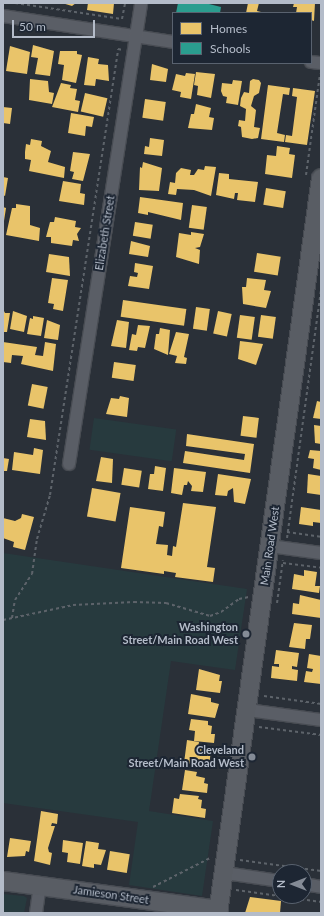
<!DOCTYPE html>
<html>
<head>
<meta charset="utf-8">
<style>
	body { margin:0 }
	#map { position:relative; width:324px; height:916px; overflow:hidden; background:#2a3038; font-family:Lato,sans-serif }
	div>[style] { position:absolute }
	.green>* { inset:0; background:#273a3e; transform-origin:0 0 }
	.homes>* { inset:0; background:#e9c46a; transform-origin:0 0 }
	.schools>* { inset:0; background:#2a9d8f }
	.path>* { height:2px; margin-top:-1px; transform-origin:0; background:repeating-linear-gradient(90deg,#5d636a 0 3px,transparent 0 6px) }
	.roads { filter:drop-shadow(1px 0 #484c53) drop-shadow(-1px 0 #484c53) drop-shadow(0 1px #484c53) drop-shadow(0 -1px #484c53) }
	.street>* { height:12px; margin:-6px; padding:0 6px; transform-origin:6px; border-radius:6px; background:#5a5e66 }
	.secondary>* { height:18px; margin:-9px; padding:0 9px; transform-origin:9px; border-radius:9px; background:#595d64 }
	.dots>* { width:11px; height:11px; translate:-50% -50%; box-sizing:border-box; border:2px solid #1d2633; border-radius:50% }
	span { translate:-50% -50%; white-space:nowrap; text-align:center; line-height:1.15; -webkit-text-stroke:4px #1d2633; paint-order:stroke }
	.street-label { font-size:11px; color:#b4bcc9 }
	.poi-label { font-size:11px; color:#b4bcc9; font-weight:700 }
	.right { translate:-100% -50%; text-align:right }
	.frame { position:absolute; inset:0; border:4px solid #b4bcc9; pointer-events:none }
	.legend { position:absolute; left:172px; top:12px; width:140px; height:52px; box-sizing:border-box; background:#1d2633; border:1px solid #59626f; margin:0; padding:5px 7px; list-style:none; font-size:12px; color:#b4bcc9 }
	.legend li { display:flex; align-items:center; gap:8px; height:20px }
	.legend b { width:20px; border:1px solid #59626f }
	.north { position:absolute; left:272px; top:864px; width:40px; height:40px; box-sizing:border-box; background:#1d2633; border:1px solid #59626f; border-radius:50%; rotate:270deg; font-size:11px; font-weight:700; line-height:16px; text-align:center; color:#b4bcc9 }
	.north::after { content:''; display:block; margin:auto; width:14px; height:18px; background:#848b96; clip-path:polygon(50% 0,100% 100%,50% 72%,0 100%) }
	.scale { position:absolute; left:12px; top:20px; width:83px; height:18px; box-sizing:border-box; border:2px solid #b4bcc9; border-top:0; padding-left:5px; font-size:12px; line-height:14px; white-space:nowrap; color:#b4bcc9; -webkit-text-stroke:3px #1d2633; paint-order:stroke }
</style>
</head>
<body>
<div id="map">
	<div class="green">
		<div style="left:94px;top:418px;width:83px;height:32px;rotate:8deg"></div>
		<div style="clip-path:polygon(3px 553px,247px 589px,235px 670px,171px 661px,149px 811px,213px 821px,202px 896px,129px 885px,138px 822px,3px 803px)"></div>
		<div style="clip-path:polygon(3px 894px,24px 896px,27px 898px,24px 913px,3px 913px)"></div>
	</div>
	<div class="homes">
		<div style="clip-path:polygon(62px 3px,76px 3px,72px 6px)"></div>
		<div style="clip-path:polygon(88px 3px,114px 3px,113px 14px,87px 10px)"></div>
		<div style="clip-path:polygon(248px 3px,259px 3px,257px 11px,265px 13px,246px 13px)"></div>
		<div style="clip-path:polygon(294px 3px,315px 3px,314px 21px,311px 20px,311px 13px,296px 13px,297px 7px,293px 7px)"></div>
		<div style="clip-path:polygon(33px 45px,54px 51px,50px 76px,35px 74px,38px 58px,31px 57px)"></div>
		<div style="clip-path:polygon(10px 46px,30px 52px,27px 74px,6px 71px)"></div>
		<div style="clip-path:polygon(60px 51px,77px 51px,77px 54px,82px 55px,76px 83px,62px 80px,64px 65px,58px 64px)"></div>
		<div style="clip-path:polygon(88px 57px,99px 59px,98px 64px,108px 65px,109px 81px,96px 79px,95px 86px,84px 85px)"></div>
		<div style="clip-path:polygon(152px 64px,168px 69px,166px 82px,150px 80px)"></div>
		<div style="clip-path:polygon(196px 72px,215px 74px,211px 98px,197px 95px,198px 86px,194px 85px)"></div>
		<div style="clip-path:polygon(186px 73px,195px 74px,191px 99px,180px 97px,181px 92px,172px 90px,176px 74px,185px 76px)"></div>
		<div style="clip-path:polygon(30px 79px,48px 81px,49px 92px,54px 93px,52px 104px,29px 100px)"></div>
		<div style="clip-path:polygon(253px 79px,259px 80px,261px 83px,259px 93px,254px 96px,251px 106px,256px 110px,254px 127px,260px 128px,258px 138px,252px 139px,242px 137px,241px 127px,238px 126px,239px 120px,245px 121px,246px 109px,240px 106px,241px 98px,244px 92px,249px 93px,250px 81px)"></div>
		<div style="clip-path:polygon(233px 80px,242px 81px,238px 105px,226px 103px,227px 97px,223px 96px,221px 91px,222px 83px,232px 84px)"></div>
		<div style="clip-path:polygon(61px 83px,71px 85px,70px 88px,77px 89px,75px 100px,80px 101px,78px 112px,52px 107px)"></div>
		<div style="clip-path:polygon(268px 85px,290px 88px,289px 95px,283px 94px,277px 133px,285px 135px,284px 142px,261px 139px)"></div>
		<div style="clip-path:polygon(293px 88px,315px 91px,307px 145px,285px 142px,286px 135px,292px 136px,297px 97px,292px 96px)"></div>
		<div style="left:85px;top:93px;width:23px;height:19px;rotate:13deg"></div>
		<div style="left:145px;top:99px;width:21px;height:19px;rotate:8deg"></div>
		<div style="clip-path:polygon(196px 104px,211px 108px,209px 117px,214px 118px,212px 130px,188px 128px,191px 114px,194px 114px)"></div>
		<div style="clip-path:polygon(3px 107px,12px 108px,10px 124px,3px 123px)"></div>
		<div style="clip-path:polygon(71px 113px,94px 117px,92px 127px,86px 126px,85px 136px,68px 133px)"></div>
		<div style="clip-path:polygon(150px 138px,164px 140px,162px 156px,144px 154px,145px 146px,149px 147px)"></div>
		<div style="clip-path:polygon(31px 139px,42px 141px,41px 146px,51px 151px,48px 162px,65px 167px,64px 178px,29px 171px,31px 160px,25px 159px,25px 152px,26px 144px,30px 145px)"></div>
		<div style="clip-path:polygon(277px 146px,290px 148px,289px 154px,295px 155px,292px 178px,265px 174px,267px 155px,276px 156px)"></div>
		<div style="clip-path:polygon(73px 152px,90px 154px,83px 181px,72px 179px,74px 172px,70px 171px)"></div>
		<div style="clip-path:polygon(143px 162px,162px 168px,159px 191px,139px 190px,140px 167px,142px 168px)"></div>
		<div style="clip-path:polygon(205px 166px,216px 167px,211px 196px,194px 190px,177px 189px,176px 195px,168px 194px,170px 182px,175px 183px,176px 173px,181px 168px,191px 170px,190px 175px,194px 175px,198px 169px,204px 170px)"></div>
		<div style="clip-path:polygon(219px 173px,229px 174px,229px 179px,258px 182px,255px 202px,237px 200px,238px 193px,235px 193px,234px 199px,216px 195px)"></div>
		<div style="clip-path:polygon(3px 177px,8px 178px,5px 196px,3px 195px)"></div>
		<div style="clip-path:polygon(63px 181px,81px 184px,80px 193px,85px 194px,84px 205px,59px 201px)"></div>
		<div style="left:266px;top:188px;width:20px;height:17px;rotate:9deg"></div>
		<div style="clip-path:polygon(140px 197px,183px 203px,181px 220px,148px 212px,148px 215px,138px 213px)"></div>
		<div style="clip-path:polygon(16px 204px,30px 206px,30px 225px,40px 228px,39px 241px,6px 235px,12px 208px,16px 208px)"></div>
		<div style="left:192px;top:205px;width:15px;height:23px;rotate:8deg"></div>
		<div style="clip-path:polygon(3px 207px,6px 208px,4px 221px,3px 221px)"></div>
		<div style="clip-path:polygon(55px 217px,76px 221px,75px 227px,81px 228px,77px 234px,79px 241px,73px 240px,72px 246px,51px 243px,51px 237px,46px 237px,50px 222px,54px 222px)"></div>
		<div style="left:135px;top:222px;width:18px;height:14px;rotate:9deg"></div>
		<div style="clip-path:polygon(191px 232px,204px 234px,200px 247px,195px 248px,200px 250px,199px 264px,176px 257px,179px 233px,191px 235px)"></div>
		<div style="clip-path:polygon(131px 241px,150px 246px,148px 257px,129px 254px)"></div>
		<div style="left:257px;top:253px;width:24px;height:19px;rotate:9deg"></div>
		<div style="clip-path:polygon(49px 254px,69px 257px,70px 276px,46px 272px)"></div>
		<div style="clip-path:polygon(135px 263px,153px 266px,149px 289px,128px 286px,130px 276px,137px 277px,138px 273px,134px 272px)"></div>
		<div style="clip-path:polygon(52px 278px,68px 280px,63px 311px,53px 309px,54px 304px,48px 303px)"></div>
		<div style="clip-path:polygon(247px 278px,266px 280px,264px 290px,271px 291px,266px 308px,243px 304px,242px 287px,246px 287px)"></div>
		<div style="left:123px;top:300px;width:64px;height:17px;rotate:8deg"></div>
		<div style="left:196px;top:307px;width:14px;height:22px;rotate:8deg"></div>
		<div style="clip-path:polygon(3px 309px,5px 313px,10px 313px,7px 332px,3px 332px)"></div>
		<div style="clip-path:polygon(13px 311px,27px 316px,24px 332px,10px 329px)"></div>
		<div style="left:218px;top:311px;width:14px;height:23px;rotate:12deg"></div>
		<div style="left:240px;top:315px;width:15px;height:23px;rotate:8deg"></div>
		<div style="left:261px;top:315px;width:15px;height:22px;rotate:8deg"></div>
		<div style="clip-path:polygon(33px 316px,44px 318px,41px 336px,27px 334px,30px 318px,33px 319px)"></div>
		<div style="clip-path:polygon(47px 320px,60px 325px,58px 340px,44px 338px)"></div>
		<div style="clip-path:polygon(117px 320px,129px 322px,126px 348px,111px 346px)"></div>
		<div style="clip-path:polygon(138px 325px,150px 326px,145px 348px,138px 347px,137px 351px,129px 350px,132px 334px,136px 335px)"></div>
		<div style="clip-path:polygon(160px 328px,170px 330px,168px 355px,154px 349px,156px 334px,159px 334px)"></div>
		<div style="clip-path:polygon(176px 332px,189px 334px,184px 357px,187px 358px,186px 364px,175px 363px,177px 356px,169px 354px)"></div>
		<div style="clip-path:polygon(240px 341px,263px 344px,256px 365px,238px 359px)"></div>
		<div style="clip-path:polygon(3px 342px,37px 347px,35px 355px,43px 356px,45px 342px,56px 344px,53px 371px,21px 364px,23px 356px,12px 355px,11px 363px,3px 362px)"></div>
		<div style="left:114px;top:362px;width:22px;height:16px;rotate:8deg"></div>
		<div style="left:32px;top:384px;width:16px;height:22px;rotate:11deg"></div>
		<div style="clip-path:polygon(120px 396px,129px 398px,127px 417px,106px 414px,111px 398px,119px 399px)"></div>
		<div style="clip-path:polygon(317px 401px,321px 402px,321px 419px,313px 418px)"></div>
		<div style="left:243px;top:416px;width:16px;height:20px;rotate:7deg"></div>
		<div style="clip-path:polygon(30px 419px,45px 421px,46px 440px,27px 437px)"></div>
		<div style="clip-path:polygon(314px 425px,321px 426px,321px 444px,315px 443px)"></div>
		<div style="clip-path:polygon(187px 434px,254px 444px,250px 473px,183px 463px,185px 451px,244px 460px,245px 454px,186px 446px)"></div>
		<div style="clip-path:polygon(34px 448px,43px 450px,40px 474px,12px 470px,14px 452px,33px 455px)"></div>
		<div style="clip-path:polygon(310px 450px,321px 451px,321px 470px,313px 468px,314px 459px,308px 458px)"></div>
		<div style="clip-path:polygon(101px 457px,113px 459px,112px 483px,96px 481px)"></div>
		<div style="clip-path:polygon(3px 458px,9px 459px,7px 471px,3px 471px)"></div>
		<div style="clip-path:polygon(155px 466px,166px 468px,163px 491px,148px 489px,150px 474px,154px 474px)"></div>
		<div style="left:124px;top:468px;width:18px;height:17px;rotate:9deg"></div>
		<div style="clip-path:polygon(174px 468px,206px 472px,203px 492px,191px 491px,192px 486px,188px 481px,187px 485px,184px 485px,182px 495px,171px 493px)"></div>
		<div style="clip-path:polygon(218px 474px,251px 479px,245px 504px,234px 502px,233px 488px,228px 491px,227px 496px,215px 495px)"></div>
		<div style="clip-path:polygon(308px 474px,321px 476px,321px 495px,307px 493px)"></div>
		<div style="left:92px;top:488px;width:29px;height:29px;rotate:10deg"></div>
		<div style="clip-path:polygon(183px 503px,216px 507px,207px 567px,215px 568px,213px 582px,175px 577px,176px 573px,164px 571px,164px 574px,121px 568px,130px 507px,165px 512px,163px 527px,159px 526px,156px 544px,168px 545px,167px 555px,172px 556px,173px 546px,176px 547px)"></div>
		<div style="clip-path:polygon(301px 507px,321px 510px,321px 523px,313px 522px,313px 526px,299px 524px)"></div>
		<div style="clip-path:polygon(22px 514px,34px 517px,25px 550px,13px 547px,14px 542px,3px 538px,3px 518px,15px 521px,21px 518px)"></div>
		<div style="clip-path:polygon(304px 570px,317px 572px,315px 586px,320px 586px,319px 593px,292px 589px,294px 574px,304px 576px)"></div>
		<div style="clip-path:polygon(300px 595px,321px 600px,321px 618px,292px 614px,293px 603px,299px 604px)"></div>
		<div style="clip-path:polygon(294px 623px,312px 625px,310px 639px,306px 639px,305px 649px,289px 647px)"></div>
		<div style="clip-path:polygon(276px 650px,299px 653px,297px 667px,292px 666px,292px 669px,298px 670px,297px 681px,271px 678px,272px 666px,279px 667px,279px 664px,274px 664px)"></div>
		<div style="clip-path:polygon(309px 654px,321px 656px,321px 684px,304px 682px,306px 671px,312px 672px,313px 669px,307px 668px)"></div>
		<div style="clip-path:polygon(199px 669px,220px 675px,219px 681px,222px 681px,220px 693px,196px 690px)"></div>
		<div style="clip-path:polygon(191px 694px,211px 698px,211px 702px,219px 704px,215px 718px,188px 714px)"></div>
		<div style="clip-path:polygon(191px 719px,208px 721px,208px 725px,212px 726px,211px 734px,215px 734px,214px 743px,194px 741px,195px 731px,189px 730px)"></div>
		<div style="clip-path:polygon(187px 740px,199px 742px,198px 748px,211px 750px,209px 766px,184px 763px)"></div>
		<div style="clip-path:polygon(185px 770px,197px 772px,196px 776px,205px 778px,204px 783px,208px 784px,207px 793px,182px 790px)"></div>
		<div style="clip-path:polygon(180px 794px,199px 796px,198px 799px,202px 800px,201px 808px,206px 809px,205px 818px,172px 813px,174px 798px,179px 799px)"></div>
		<div style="clip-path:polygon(41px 811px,58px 814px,57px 824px,52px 823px,51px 826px,55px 826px,48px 848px,49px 852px,52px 853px,50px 865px,34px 861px)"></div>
		<div style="clip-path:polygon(10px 838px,31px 841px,29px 852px,26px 851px,25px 856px,7px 857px)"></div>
		<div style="clip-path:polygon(63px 840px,83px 843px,80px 864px,67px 862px,68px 853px,62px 852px)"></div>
		<div style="clip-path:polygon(86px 841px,99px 843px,98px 849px,106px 850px,101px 865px,94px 864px,94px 868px,82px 866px)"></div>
		<div style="left:110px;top:851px;width:20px;height:19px;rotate:9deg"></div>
		<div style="clip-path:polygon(250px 897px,281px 901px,280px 913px,245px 913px)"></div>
	</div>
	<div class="schools">
		<div style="clip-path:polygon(178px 3px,205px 3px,221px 7px,220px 13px,176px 13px)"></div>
	</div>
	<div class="path">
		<div style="left:15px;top:3px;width:108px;rotate:8.5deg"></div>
		<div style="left:122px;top:19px;width:16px;rotate:-79deg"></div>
		<div style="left:306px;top:175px;width:102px;rotate:-82.1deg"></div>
		<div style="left:287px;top:532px;width:34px;rotate:8deg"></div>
		<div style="left:287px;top:538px;width:249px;rotate:-82.2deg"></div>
		<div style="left:283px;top:563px;width:38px;rotate:7deg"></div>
		<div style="left:277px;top:603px;width:43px;rotate:-82.1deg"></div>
		<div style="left:12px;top:618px;width:18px;rotate:-81deg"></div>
		<div style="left:15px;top:600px;width:31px;rotate:-57deg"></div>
		<div style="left:32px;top:574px;width:35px;rotate:-82deg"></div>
		<div style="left:37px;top:539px;width:46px;rotate:-73.5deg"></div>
		<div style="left:50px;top:495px;width:451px;rotate:-81.3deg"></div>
		<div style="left:118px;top:49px;width:5px;rotate:11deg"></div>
		<div style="left:3px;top:620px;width:72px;rotate:-12.1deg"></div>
		<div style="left:73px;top:605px;width:61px;rotate:-2.8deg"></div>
		<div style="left:134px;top:602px;width:32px;rotate:2deg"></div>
		<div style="left:166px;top:603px;width:46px;rotate:16.5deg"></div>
		<div style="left:210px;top:616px;width:12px;rotate:-20deg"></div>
		<div style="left:221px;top:612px;width:22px;rotate:-36deg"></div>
		<div style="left:239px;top:599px;width:10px;rotate:-11deg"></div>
		<div style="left:264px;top:696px;width:58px;rotate:8deg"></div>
		<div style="left:259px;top:727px;width:63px;rotate:7.4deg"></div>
		<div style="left:240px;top:860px;width:82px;rotate:7.7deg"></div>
		<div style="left:153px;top:887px;width:66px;rotate:-27deg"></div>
		<div style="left:236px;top:890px;width:86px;rotate:8deg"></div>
	</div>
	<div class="roads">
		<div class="street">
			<div style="left:3px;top:16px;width:172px;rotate:8.7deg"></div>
			<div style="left:311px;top:62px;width:10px;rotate:6deg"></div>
			<div style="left:69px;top:464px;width:467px;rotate:-81.1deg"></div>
			<div style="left:270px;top:546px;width:51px;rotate:7.8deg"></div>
			<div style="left:248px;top:710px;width:74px;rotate:7.8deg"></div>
			<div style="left:225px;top:873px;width:56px;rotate:8.3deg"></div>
			<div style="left:304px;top:884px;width:17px;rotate:10deg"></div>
			<div style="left:36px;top:913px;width:28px;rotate:-82deg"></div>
		</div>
		<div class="secondary">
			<div style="left:3px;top:881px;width:218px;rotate:7.6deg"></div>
			<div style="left:218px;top:913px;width:742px;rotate:-82.02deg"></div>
		</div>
	</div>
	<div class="dots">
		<div style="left:246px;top:634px;background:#848b96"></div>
		<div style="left:252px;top:757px;background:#848b96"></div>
	</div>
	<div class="street-label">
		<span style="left:105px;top:233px;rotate:-81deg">Elizabeth Street</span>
		<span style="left:270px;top:546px;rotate:-82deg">Main Road West</span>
		<span style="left:111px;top:895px;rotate:8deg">Jamieson Street</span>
	</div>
	<div class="poi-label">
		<span class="right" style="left:238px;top:634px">Washington<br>Street/Main Road West</span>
		<span class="right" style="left:244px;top:757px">Cleveland<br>Street/Main Road West</span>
	</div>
	<div class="frame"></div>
	<ul class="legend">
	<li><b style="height:11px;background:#e9c46a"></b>Homes</li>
	<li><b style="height:11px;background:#2a9d8f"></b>Schools</li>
	</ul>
	<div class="north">N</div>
	<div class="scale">50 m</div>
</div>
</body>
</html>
